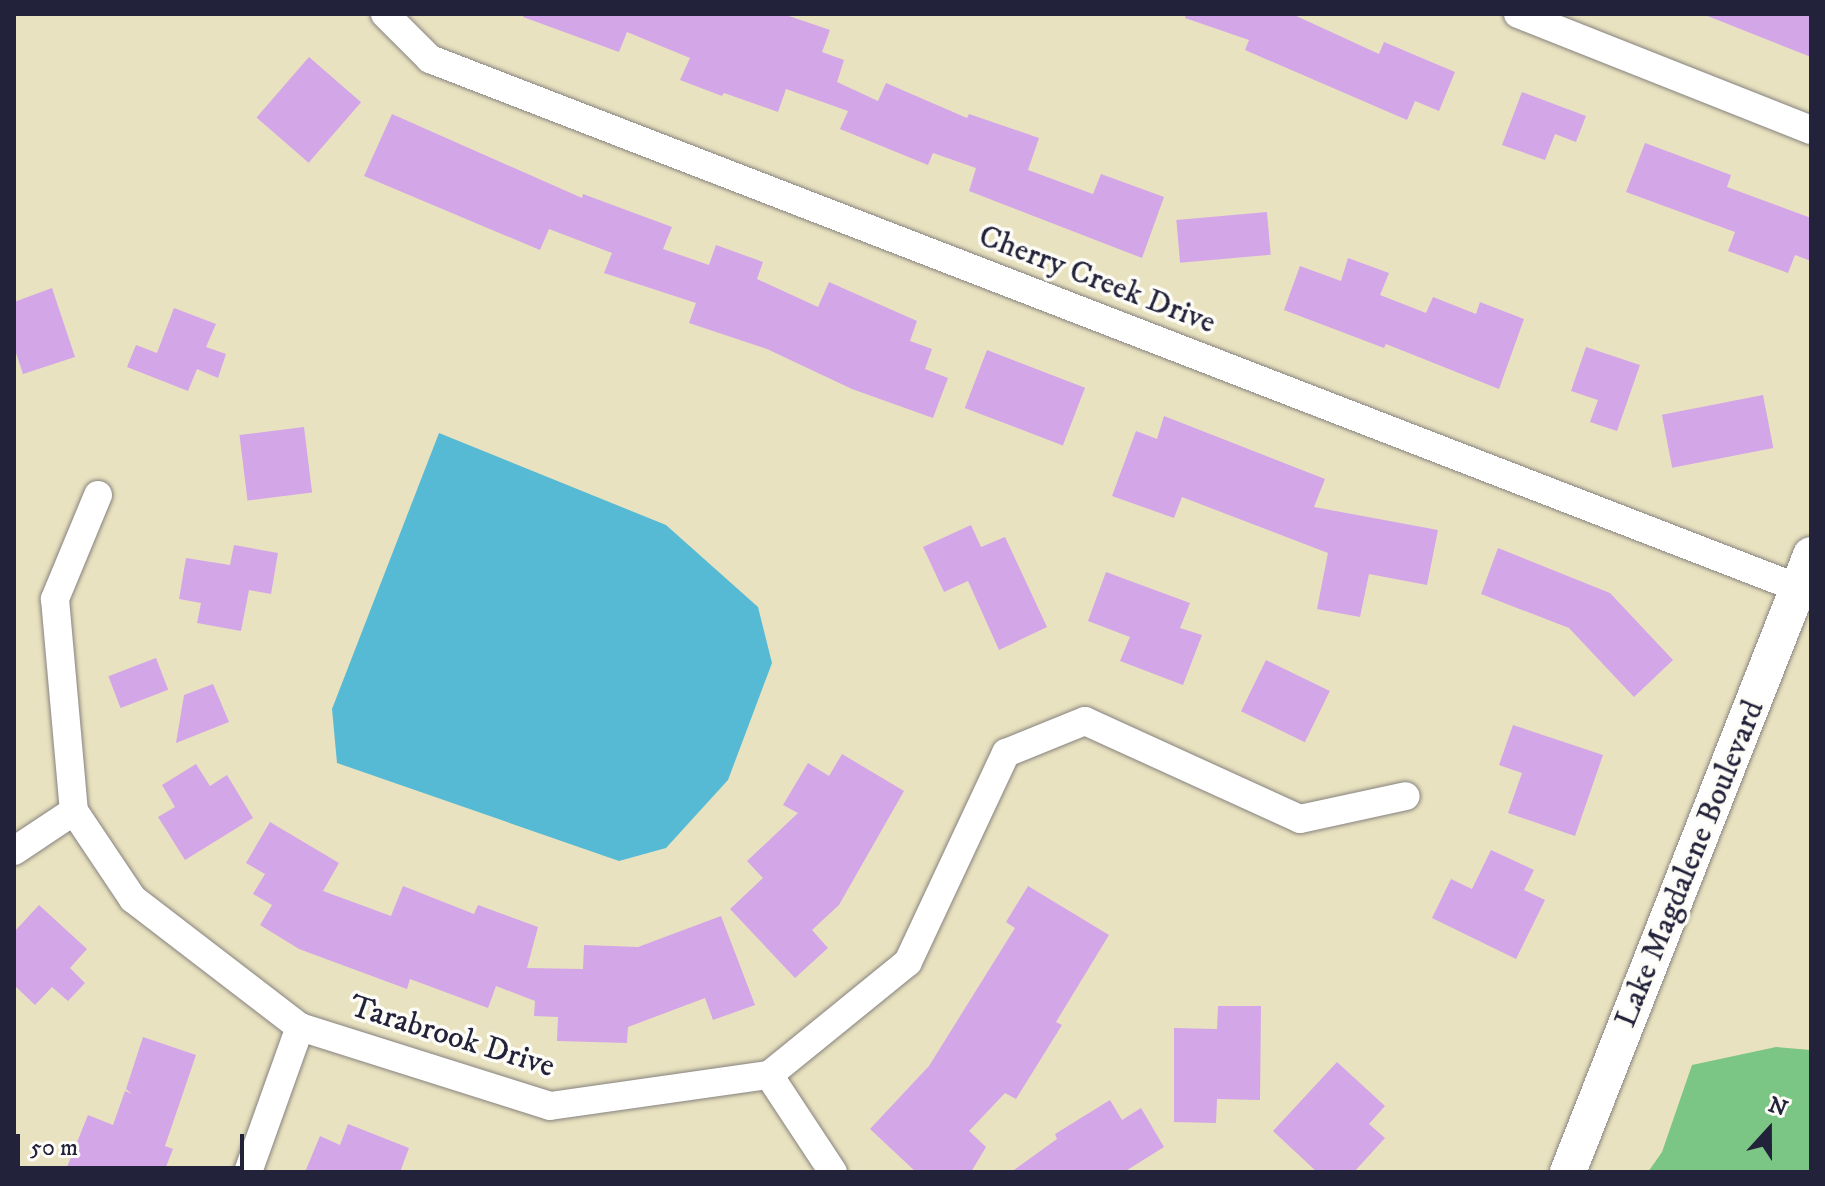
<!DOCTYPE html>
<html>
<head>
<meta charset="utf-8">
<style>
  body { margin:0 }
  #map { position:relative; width:1825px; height:1186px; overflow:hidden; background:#e9e2c0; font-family:"IM FELL DW Pica",serif }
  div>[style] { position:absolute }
  .green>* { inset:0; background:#7bc684 }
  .water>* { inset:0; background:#56bad4 }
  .building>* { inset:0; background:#d3a6e8; transform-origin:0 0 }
  .roads { filter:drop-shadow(0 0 2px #86827e) drop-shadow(0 0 2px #86827e) }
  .minor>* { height:28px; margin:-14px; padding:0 14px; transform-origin:14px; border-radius:14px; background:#fff }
  .tertiary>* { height:36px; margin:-18px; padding:0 18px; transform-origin:18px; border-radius:18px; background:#fff }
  span { translate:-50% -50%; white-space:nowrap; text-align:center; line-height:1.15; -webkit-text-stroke:7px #fdfcf7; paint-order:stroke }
  .street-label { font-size:32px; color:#22223b }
  .frame { position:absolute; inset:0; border:16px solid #22223b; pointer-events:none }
  .north { position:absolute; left:1729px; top:1090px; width:80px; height:80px; -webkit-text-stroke:6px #fdfcf7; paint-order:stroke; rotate:21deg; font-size:22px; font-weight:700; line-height:32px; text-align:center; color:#22223b }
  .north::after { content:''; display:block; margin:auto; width:28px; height:36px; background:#22223b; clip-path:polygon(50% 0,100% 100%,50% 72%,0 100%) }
  .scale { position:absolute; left:16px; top:1134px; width:228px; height:36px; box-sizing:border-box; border:4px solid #22223b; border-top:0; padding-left:10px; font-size:24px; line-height:28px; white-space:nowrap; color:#22223b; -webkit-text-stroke:6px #fdfcf7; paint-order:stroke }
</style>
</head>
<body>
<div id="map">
  <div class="green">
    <i style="clip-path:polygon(1776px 1047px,1811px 1050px,1811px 1172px,1648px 1172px,1662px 1152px,1692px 1065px)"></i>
  </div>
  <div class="water">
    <i style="clip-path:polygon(439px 433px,666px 525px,758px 607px,772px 663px,728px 780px,666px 848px,619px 861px,337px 763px,332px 709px)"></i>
  </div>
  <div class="building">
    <i style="clip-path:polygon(524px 14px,783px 14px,830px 30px,822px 52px,844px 60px,837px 82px,878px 101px,886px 83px,967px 118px,969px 114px,1039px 138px,1028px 170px,1093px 194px,1101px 174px,1164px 197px,1142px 258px,969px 191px,976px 168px,933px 153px,928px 165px,840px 129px,848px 111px,786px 89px,778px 112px,724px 93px,722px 96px,680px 80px,690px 58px,627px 32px,619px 52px,523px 17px)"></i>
    <i style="clip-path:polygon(1186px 14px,1292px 14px,1379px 54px,1384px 42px,1455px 72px,1439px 111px,1415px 101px,1407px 120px,1245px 50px,1249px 40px,1185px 18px)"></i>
    <i style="clip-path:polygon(1705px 14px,1811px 14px,1811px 57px,1705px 15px)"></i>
    <i style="left:309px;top:57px;width:69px;height:80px;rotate:41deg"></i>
    <i style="clip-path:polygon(1522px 92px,1586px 116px,1576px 142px,1555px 134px,1545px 160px,1502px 145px)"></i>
    <i style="clip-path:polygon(392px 114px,582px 198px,583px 194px,672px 227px,663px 249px,709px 265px,716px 245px,763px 262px,757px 279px,818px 307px,829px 282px,917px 321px,910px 341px,932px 349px,925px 369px,948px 378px,933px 418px,852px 389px,767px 349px,689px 323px,696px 303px,604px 273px,612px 253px,549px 229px,540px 250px,364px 176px)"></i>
    <i style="clip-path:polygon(1645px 143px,1731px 175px,1727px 187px,1811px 218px,1811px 261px,1795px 255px,1788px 273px,1728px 251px,1735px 232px,1626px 192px)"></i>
    <i style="left:1267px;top:212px;width:43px;height:91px;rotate:85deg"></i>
    <i style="clip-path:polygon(1348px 258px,1389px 273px,1380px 295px,1426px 313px,1433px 297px,1476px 314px,1480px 302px,1524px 319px,1499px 389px,1386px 344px,1384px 348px,1284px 310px,1300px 266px,1341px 281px)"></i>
    <i style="clip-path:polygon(52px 288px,75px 357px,23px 374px,14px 347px,14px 302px)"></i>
    <i style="clip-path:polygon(174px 308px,216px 324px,206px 347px,226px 354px,218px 378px,197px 369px,188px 391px,127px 367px,136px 345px,157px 353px)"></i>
    <i style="clip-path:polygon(1586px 347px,1640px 365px,1617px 431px,1590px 422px,1598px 400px,1571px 391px)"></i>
    <i style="left:987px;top:350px;width:105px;height:62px;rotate:21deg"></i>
    <i style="left:1763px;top:395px;width:54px;height:103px;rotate:79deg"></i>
    <i style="clip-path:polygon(1164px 416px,1325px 479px,1314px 507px,1438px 530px,1427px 585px,1369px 574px,1360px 617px,1317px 609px,1328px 553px,1182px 497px,1174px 518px,1112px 496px,1136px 431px,1157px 439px)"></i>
    <i style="left:304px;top:427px;width:66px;height:65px;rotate:83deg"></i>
    <i style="clip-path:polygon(971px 525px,981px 547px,1005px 537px,1047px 627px,999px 650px,968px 581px,944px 592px,923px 547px)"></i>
    <i style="clip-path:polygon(234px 545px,278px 553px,271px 594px,249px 590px,241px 631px,197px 623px,201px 603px,179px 599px,186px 558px,230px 565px)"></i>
    <i style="clip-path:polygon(1498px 548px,1610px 593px,1673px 660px,1634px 697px,1569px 628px,1481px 594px)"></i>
    <i style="clip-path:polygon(1106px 572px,1190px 603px,1180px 628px,1202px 635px,1183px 685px,1120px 661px,1130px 637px,1088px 621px)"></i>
    <i style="left:156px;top:658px;width:34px;height:51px;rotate:69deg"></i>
    <i style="left:1266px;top:660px;width:71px;height:57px;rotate:26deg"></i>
    <i style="clip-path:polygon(213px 684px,229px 722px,176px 743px,184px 695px)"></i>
    <i style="clip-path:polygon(1513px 725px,1603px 755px,1575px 836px,1508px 813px,1522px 773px,1499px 765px)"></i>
    <i style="clip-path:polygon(842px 754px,904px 791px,839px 905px,812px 930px,828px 948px,795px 978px,730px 909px,763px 878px,747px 861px,798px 813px,783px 805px,808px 763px,829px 776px)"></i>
    <i style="clip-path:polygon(196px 764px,210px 786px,227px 775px,253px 818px,185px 860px,158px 817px,175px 807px,162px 785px)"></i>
    <i style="clip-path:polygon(270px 822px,339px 863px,323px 891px,391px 916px,403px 886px,474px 914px,478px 905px,538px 927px,527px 968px,583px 969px,584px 945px,638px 947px,721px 916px,755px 1005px,713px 1020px,705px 998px,628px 1027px,627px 1043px,557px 1041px,558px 1017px,534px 1016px,535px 1001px,496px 986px,488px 1008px,410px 979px,407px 989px,299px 949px,260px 925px,272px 905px,253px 894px,265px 874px,246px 863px)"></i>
    <i style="clip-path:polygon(1491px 850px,1534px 870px,1524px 890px,1545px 900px,1516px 959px,1432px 918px,1451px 879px,1472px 889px)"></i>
    <i style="clip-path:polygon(1028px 886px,1109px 935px,1056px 1022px,1062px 1025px,1016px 1099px,1005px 1093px,969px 1131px,986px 1147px,971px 1172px,916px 1172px,870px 1129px,929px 1066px,1015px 928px,1006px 922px)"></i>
    <i style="clip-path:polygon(39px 905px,87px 949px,70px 968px,85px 983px,68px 1001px,52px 987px,35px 1005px,14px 985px,14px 932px)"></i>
    <i style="clip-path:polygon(1218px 1006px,1261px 1006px,1260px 1100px,1217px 1099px,1216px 1123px,1174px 1122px,1174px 1028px,1217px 1029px)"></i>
    <i style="clip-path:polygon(143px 1037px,196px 1055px,165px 1146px,173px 1149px,164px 1172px,65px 1172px,88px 1115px,113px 1125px,125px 1091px,132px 1094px,126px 1089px)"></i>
    <i style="clip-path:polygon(1337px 1062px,1385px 1106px,1369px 1124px,1385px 1138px,1354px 1172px,1317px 1172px,1273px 1131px)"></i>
    <i style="clip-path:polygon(1110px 1100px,1122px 1120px,1141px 1108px,1164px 1147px,1124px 1172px,1011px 1172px,1057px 1139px,1055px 1134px)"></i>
    <i style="clip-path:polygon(348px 1124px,409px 1148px,400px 1172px,305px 1172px,320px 1136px,340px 1145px)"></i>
  </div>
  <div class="roads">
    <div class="minor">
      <i style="left:385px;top:14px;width:64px;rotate:45deg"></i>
      <i style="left:430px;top:59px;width:1467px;rotate:21.14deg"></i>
      <i style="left:1518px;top:14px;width:315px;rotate:21.6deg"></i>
      <i style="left:98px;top:495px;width:113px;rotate:112.5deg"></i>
      <i style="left:55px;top:599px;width:213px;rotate:84.9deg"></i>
      <i style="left:74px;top:811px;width:106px;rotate:56.2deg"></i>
      <i style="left:133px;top:899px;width:210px;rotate:37.5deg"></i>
      <i style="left:300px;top:1027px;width:262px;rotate:17.5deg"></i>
      <i style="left:550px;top:1106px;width:221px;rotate:-8.1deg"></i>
      <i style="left:769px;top:1075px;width:179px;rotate:-39.1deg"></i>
      <i style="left:908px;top:962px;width:231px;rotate:-64.9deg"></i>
      <i style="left:1006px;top:753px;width:85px;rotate:-22.1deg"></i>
      <i style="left:1085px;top:721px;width:236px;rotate:24.5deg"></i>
      <i style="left:1300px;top:819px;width:108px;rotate:-12.2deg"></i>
      <i style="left:14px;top:851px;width:72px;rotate:-33.7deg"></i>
      <i style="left:769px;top:1075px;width:116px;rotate:56.6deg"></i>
      <i style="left:248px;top:1172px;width:154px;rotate:-70.3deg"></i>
    </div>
    <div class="tertiary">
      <i style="left:1568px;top:1172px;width:663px;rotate:-68.5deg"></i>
    </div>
  </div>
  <div class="street-label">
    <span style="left:1097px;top:280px;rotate:21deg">Cherry Creek Drive</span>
    <span style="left:1690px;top:864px;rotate:-68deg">Lake Magdalene Boulevard</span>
    <span style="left:452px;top:1037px;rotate:17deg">Tarabrook Drive</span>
  </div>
  <div class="frame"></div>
  <div class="north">N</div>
  <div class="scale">50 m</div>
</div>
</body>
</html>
